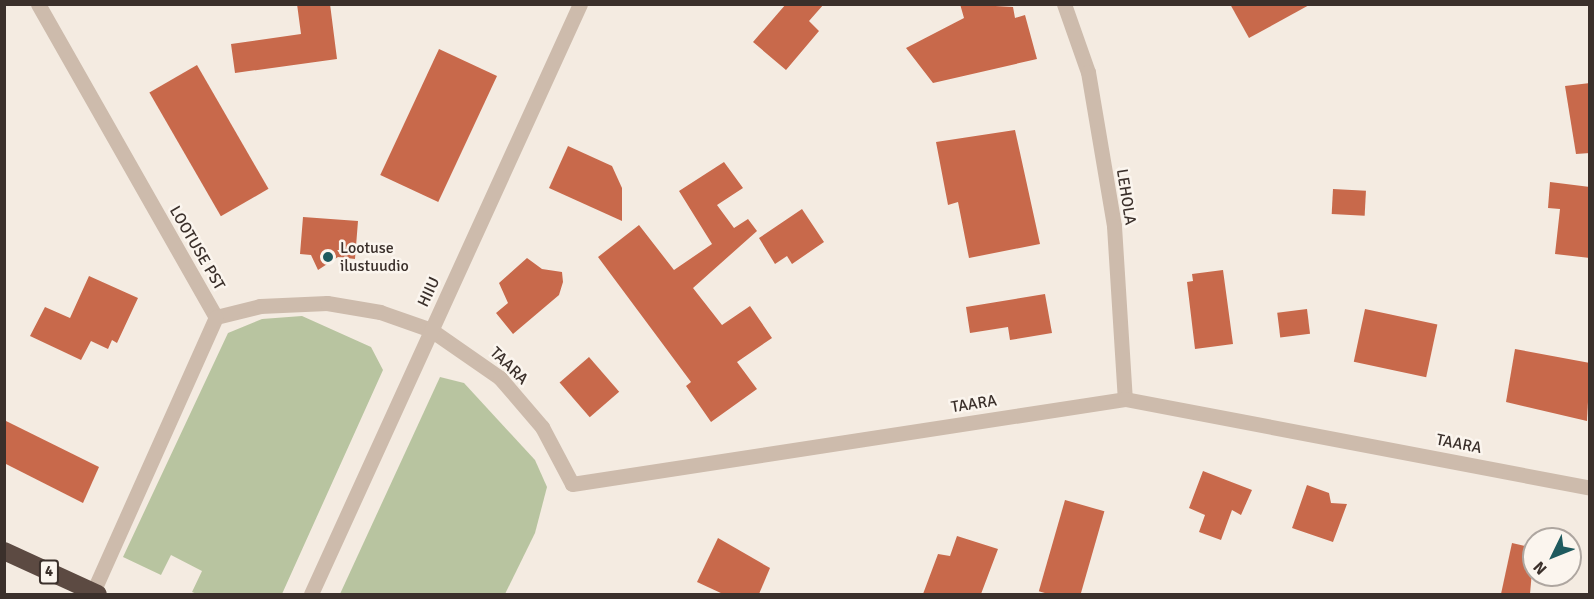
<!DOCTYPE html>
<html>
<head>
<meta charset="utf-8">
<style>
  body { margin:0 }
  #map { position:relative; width:1594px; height:599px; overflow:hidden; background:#f4ebe1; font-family:Signika,sans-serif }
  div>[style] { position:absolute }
  .green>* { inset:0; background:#b8c4a0 }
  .building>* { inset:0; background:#c8694b; transform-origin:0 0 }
  .minor>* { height:15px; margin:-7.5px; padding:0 7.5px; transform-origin:7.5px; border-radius:7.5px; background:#cdbbac }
  .highway>* { height:18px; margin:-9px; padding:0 9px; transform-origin:9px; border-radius:9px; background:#5c4a42 }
  .dots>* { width:16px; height:16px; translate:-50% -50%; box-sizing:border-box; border:3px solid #fbf5ee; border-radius:50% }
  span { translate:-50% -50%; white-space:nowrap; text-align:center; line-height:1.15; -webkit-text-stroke:5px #fbf5ee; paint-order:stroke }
  .shield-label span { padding:2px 4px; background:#fbf5ee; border:2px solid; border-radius:4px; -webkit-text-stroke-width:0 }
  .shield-label { font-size:15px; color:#3b302b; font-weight:700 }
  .street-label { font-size:16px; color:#3b302b }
  .poi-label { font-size:16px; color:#3b302b }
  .left { translate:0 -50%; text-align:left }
  .frame { position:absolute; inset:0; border:6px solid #3b302b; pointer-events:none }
  .north { position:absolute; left:1522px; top:527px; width:60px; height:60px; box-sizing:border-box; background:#fbf5ee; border:2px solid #aea6a0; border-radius:50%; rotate:227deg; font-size:16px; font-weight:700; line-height:24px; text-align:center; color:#3b302b }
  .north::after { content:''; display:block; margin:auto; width:21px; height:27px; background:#1f5a5e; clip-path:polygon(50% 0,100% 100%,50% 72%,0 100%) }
</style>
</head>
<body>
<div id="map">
  <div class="green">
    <i style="clip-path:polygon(302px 316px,371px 347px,383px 370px,282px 594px,197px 594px,192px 592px,202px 571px,171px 555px,161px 575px,123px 557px,228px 333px,262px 319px)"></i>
    <i style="clip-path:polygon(440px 377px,464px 383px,535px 460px,547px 487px,535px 533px,505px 594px,340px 594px)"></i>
  </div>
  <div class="building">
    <i style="clip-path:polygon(297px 4px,330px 4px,337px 59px,235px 73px,231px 44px,301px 34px)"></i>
    <i style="clip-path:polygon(786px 4px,824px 4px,809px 21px,819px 31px,786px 70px,753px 42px)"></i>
    <i style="clip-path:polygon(960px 4px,1013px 7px,1015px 18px,1025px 15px,1037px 59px,933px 83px,906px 48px,964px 18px)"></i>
    <i style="clip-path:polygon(1230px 4px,1311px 4px,1249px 38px)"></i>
    <i style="left:439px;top:49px;width:64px;height:139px;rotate:25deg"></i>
    <i style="left:197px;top:65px;width:143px;height:55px;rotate:60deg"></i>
    <i style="clip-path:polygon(1590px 83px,1590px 153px,1576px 154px,1565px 86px)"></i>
    <i style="clip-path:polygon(1015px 130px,1040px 244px,969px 258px,958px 202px,948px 205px,936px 142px)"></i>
    <i style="clip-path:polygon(568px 146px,612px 166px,622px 188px,622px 221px,549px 188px)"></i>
    <i style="clip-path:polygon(724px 162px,743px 188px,717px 205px,734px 228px,748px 219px,757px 231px,693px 288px,722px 325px,750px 306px,772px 338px,737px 362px,757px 389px,711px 422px,686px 386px,691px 382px,598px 257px,639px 225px,674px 270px,712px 244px,679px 191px)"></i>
    <i style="clip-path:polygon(1550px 182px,1590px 187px,1590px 258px,1555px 254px,1560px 209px,1548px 208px)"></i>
    <i style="left:1333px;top:189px;width:33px;height:25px;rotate:3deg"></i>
    <i style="clip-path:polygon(802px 209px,824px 242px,792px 264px,787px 256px,775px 264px,759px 238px)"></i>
    <i style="clip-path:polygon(303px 217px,358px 221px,355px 259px,338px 257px,318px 270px,311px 255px,300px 254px)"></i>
    <i style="clip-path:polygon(527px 258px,542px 269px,562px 272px,563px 282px,559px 295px,513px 334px,496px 313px,508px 303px,499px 283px)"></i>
    <i style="clip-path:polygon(1223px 270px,1233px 344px,1195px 349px,1187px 282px,1193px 281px,1192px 274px)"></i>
    <i style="clip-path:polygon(89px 276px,138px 298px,117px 343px,112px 340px,108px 349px,91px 341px,81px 360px,30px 336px,45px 307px,70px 318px)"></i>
    <i style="clip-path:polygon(1045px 294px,1052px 333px,1010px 340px,1008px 327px,970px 333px,966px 307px)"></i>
    <i style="left:1307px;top:309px;width:25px;height:30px;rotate:83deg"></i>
    <i style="left:1365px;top:309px;width:74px;height:54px;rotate:12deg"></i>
    <i style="clip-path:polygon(1515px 349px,1590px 363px,1587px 421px,1506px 402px)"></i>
    <i style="left:589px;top:357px;width:46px;height:39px;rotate:49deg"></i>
    <i style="clip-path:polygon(4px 420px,99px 467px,83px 503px,4px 463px)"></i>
    <i style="clip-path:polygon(1203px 471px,1252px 490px,1241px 515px,1232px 510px,1221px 540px,1199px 532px,1205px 515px,1189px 508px)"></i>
    <i style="clip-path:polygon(1307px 485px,1329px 493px,1331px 503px,1347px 504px,1333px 542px,1292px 528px)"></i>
    <i style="left:1065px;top:500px;width:41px;height:95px;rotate:16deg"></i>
    <i style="clip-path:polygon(957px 536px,998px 549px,981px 594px,923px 594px,938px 554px,950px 556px)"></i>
    <i style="clip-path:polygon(718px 538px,770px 568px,759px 594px,723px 594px,697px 582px)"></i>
    <i style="clip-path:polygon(1512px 543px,1534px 548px,1530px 594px,1501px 594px)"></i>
  </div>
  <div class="minor">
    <i style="left:38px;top:4px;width:360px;rotate:60.4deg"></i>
    <i style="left:1064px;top:4px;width:72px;rotate:70.6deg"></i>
    <i style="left:1088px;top:72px;width:156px;rotate:80.4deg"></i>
    <i style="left:1114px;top:226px;width:173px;rotate:86.4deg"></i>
    <i style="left:216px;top:317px;width:45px;rotate:-14deg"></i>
    <i style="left:260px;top:306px;width:67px;rotate:-2.6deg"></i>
    <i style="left:327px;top:303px;width:54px;rotate:9.6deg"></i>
    <i style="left:380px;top:312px;width:54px;rotate:19.4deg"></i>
    <i style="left:431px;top:330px;width:84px;rotate:34.8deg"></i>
    <i style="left:500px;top:378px;width:65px;rotate:49.4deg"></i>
    <i style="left:542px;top:427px;width:64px;rotate:62.2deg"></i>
    <i style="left:572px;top:484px;width:559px;rotate:-8.74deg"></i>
    <i style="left:1125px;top:399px;width:473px;rotate:10.8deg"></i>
    <i style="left:93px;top:592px;width:301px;rotate:-65.9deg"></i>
    <i style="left:311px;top:594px;width:648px;rotate:-65.49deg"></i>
  </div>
  <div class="highway">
    <i style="left:4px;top:551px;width:103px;rotate:24.6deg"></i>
  </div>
  <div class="dots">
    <i style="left:328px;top:257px;background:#1f5a5e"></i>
  </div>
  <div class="shield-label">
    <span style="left:49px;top:572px">4</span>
  </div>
  <div class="street-label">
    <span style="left:1126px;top:197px;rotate:81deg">LEHOLA</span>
    <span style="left:197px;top:248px;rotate:60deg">LOOTUSE PST</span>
    <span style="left:429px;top:292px;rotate:-65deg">HIIU</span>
    <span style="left:509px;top:366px;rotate:44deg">TAARA</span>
    <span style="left:974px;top:404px;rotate:-9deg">TAARA</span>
    <span style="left:1459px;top:444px;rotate:11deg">TAARA</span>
  </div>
  <div class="poi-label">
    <span class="left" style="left:340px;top:257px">Lootuse<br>ilustuudio</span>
  </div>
  <div class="frame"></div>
  <div class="north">N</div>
</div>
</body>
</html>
